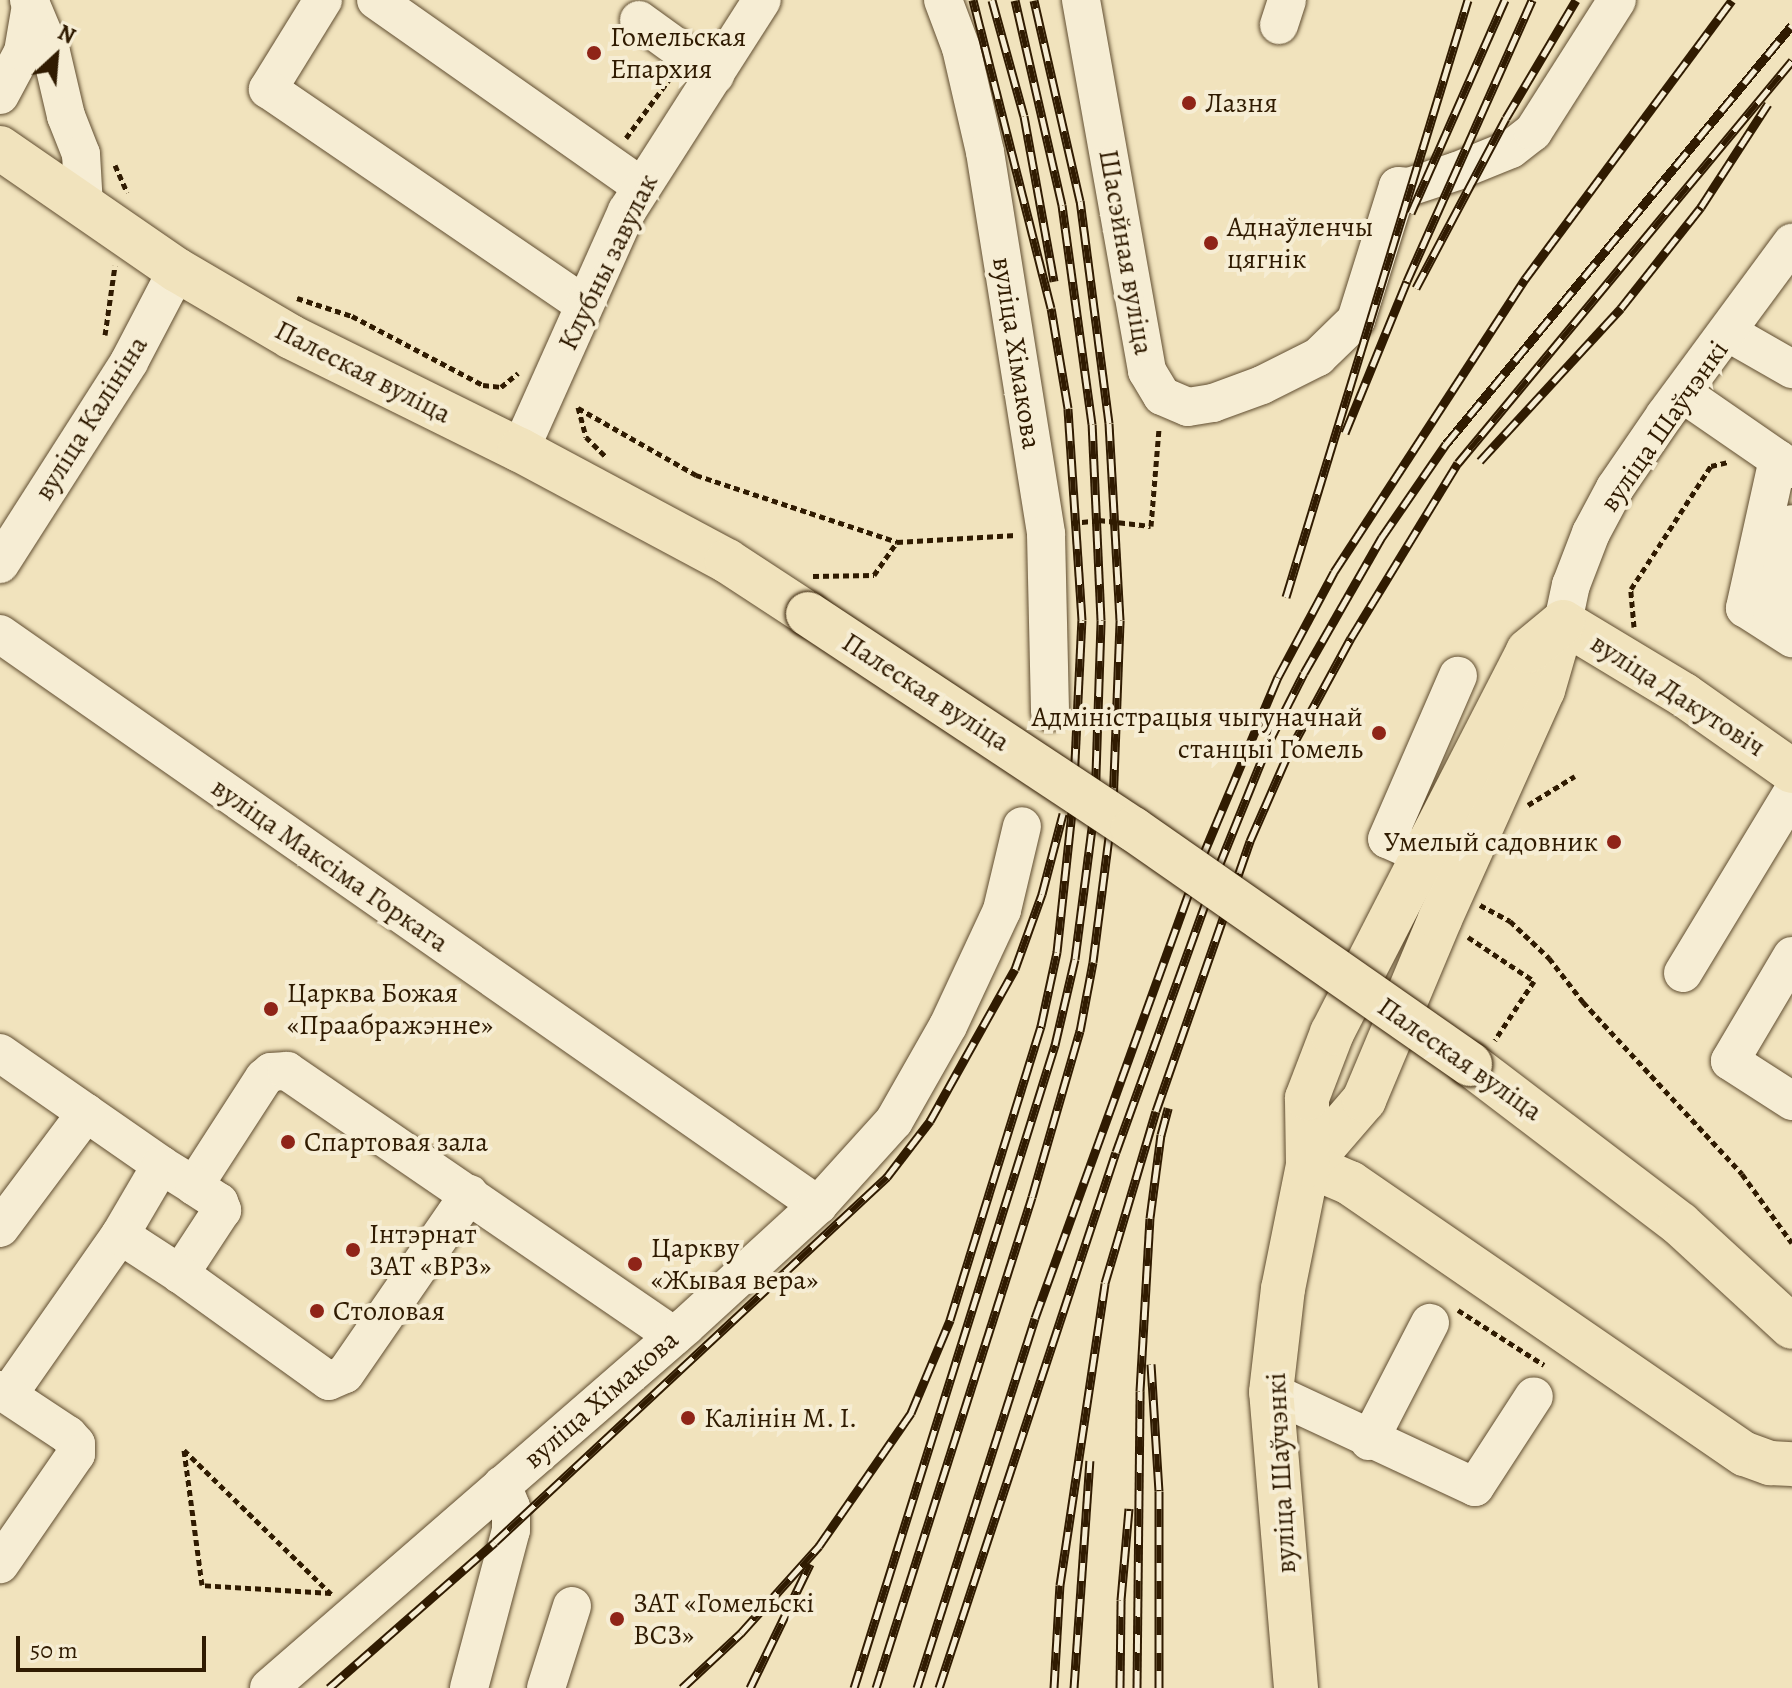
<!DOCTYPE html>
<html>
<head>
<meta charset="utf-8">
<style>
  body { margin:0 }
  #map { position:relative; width:1792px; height:1688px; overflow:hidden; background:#f1e3bd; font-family:Alegreya,serif }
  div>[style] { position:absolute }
  .path>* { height:5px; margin-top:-2.5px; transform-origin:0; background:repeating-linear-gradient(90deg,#301b01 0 6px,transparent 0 10px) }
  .roads { filter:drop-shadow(0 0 2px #604d30) drop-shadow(0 0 2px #604d30) }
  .minor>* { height:38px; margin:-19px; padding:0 19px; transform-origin:19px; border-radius:19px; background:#f6edd4 }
  .major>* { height:44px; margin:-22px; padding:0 22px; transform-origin:22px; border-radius:22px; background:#f1e3bd }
  .rail>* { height:9px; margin-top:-4.5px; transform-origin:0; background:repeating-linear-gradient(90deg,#f6edd4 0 18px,#301b01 0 36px); box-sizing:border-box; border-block:2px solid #301b01 }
  .bridges { filter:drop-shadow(0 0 2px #301b01) drop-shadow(0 0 2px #301b01) }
  .major-bridge>* { height:44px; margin:-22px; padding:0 22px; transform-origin:22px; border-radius:22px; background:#f1e3bd }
  .dots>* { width:22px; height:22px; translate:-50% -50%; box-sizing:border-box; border:4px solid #f6edd4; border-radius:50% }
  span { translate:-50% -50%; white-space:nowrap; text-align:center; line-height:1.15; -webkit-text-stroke:8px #f6edd4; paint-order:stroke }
  .poi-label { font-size:28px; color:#301b01 }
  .left { translate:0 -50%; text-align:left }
  .right { translate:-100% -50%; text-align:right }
  .street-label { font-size:28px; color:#301b01 }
  .north { position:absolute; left:16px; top:16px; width:80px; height:80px; -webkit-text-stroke:6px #f6edd4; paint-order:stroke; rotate:26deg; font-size:22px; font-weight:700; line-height:32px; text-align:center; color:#301b01 }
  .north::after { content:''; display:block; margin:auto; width:28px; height:36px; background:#301b01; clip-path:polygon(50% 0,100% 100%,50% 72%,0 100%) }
  .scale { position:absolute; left:16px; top:1636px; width:190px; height:36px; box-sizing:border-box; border:4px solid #301b01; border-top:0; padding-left:10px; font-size:24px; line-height:28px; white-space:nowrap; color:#301b01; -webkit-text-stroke:6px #f6edd4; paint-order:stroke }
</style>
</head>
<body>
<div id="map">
  <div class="path">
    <i style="left:626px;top:138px;width:76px;rotate:-53.6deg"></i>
    <i style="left:115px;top:165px;width:30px;rotate:66deg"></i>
    <i style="left:297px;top:298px;width:58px;rotate:18.1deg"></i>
    <i style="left:352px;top:316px;width:148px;rotate:27.8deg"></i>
    <i style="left:483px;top:385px;width:18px;rotate:6deg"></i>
    <i style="left:501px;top:387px;width:22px;rotate:-39deg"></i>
    <i style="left:105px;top:335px;width:70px;rotate:-81.8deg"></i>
    <i style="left:578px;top:407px;width:31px;rotate:75deg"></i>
    <i style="left:586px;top:437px;width:27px;rotate:45deg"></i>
    <i style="left:578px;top:408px;width:136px;rotate:29.6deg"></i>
    <i style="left:696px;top:475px;width:212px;rotate:18.4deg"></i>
    <i style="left:897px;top:542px;width:119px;rotate:-3.4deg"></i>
    <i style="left:1072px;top:523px;width:27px;rotate:-6deg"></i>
    <i style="left:1099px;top:520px;width:52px;rotate:6.6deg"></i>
    <i style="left:1151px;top:526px;width:97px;rotate:-85.3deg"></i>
    <i style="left:813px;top:576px;width:61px;rotate:-0.9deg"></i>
    <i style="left:874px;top:575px;width:40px;rotate:-55.1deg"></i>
    <i style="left:1634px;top:627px;width:38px;rotate:-95deg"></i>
    <i style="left:1631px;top:589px;width:147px;rotate:-57deg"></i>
    <i style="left:1711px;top:466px;width:17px;rotate:-13deg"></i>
    <i style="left:1528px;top:805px;width:55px;rotate:-31.7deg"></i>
    <i style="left:1480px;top:905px;width:34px;rotate:28deg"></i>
    <i style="left:1510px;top:921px;width:54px;rotate:43.5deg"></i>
    <i style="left:1549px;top:958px;width:56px;rotate:52.3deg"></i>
    <i style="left:1583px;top:1002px;width:234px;rotate:47.2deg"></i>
    <i style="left:1742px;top:1174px;width:85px;rotate:54.1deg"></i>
    <i style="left:1468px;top:937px;width:79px;rotate:33.7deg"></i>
    <i style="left:1534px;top:981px;width:71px;rotate:123.5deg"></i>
    <i style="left:1458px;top:1310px;width:102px;rotate:32.6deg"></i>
    <i style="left:331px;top:1593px;width:129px;rotate:-176.5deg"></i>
    <i style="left:202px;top:1585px;width:136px;rotate:-97.6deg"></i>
    <i style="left:184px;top:1450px;width:207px;rotate:44.4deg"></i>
  </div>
  <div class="roads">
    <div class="minor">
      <i style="left:29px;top:0;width:56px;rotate:67.1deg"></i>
      <i style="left:51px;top:52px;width:66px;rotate:76.8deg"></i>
      <i style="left:66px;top:116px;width:41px;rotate:68.5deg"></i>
      <i style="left:81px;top:154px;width:52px;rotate:86.7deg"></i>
      <i style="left:323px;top:0;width:105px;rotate:121.7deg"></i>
      <i style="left:268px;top:89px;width:381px;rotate:34.3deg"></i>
      <i style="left:376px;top:0;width:324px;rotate:35.1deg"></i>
      <i style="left:943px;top:0;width:51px;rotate:69.4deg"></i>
      <i style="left:961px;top:48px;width:107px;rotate:77deg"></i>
      <i style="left:985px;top:152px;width:387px;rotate:80.9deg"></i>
      <i style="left:1046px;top:534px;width:178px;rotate:88.7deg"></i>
      <i style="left:1081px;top:0;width:377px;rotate:79.9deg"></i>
      <i style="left:1147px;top:371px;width:29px;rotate:59deg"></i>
      <i style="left:1162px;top:396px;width:28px;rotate:23deg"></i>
      <i style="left:1188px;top:407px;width:25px;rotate:-9deg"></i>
      <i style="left:1213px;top:403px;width:52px;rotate:-20.2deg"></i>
      <i style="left:1262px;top:385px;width:63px;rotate:-26.6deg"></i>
      <i style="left:1318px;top:357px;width:53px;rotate:-44.2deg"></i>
      <i style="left:1356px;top:320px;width:140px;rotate:-72.6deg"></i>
      <i style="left:1398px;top:186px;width:11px;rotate:5deg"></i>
      <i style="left:1409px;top:187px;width:51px;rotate:-18.4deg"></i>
      <i style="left:1457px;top:171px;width:58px;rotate:-22.2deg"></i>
      <i style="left:1511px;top:149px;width:28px;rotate:-38deg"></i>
      <i style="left:1533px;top:132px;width:156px;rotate:-57.5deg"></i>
      <i style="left:639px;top:20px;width:94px;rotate:35.9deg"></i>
      <i style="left:1279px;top:25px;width:26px;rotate:-72deg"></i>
      <i style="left:0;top:95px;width:49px;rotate:-61.9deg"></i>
      <i style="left:23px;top:52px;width:48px;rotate:-80.3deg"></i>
      <i style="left:1729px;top:333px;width:73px;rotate:29.7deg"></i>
      <i style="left:1682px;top:393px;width:134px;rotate:34.6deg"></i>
      <i style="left:520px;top:450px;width:262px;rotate:-65.9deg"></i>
      <i style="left:627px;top:211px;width:250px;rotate:-57.4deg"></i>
      <i style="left:1778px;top:459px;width:153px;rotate:102.5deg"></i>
      <i style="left:1745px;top:608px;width:56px;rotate:32.6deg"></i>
      <i style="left:0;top:564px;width:240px;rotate:-57.4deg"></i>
      <i style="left:129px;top:362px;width:104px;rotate:-62.4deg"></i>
      <i style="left:1563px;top:622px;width:38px;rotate:-78deg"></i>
      <i style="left:1571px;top:585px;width:56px;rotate:-69deg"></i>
      <i style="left:1591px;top:533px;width:51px;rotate:-61.9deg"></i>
      <i style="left:1615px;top:488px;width:88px;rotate:-55.6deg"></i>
      <i style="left:1665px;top:415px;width:214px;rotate:-53.6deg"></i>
      <i style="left:1771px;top:623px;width:101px;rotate:-78deg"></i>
      <i style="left:0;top:634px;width:998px;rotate:34.92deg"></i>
      <i style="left:1423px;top:855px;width:39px;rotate:-156deg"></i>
      <i style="left:1387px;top:839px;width:178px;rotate:-66.5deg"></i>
      <i style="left:1792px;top:956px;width:122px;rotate:120.6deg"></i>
      <i style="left:1730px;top:1061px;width:74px;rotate:32.8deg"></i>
      <i style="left:1683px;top:973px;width:210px;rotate:-58.8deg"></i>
      <i style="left:0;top:1053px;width:196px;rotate:34.8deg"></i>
      <i style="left:161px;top:1165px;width:81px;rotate:120.4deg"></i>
      <i style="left:120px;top:1235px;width:195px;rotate:125deg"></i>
      <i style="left:161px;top:1165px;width:39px;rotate:32deg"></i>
      <i style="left:194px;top:1186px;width:129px;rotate:-57.1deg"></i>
      <i style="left:264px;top:1078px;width:9px;rotate:-41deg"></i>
      <i style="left:271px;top:1072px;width:16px;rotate:-4deg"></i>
      <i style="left:287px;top:1071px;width:469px;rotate:34.4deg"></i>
      <i style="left:194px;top:1186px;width:30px;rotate:33deg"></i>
      <i style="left:219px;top:1202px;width:9px;rotate:69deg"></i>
      <i style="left:222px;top:1210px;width:77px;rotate:123.3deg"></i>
      <i style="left:180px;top:1274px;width:183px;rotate:35.7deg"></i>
      <i style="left:329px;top:1381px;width:17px;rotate:-24deg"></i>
      <i style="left:345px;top:1374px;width:219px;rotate:-55.4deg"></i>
      <i style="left:0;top:1228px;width:144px;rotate:-53.2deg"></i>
      <i style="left:120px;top:1235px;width:72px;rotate:33deg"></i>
      <i style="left:0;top:1390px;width:82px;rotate:33.5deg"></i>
      <i style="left:68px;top:1435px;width:12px;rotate:48deg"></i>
      <i style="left:76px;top:1444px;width:10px;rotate:90deg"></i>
      <i style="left:76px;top:1454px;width:134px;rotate:124.6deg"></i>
      <i style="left:1271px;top:1392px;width:225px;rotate:25deg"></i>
      <i style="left:1475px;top:1487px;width:108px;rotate:-57deg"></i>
      <i style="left:1369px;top:1441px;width:133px;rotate:-62.7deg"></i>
      <i style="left:269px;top:1688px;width:552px;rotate:-40.96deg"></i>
      <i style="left:686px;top:1326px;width:179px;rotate:-42.5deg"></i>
      <i style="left:818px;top:1205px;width:113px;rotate:-47.9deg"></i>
      <i style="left:894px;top:1121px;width:109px;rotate:-60.4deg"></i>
      <i style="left:948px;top:1026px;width:128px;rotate:-65deg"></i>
      <i style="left:1002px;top:910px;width:86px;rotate:-76.6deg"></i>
      <i style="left:469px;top:1688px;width:163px;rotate:-75.1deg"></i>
      <i style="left:511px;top:1530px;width:23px;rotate:-90deg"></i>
      <i style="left:511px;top:1507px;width:24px;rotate:-112deg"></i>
      <i style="left:546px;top:1688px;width:86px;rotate:-72.4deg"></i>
    </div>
    <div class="major">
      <i style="left:0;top:148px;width:215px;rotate:34.6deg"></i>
      <i style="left:177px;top:270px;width:132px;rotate:30.4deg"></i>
      <i style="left:291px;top:337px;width:255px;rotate:26.3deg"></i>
      <i style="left:520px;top:450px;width:235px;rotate:28.2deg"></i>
      <i style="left:727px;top:561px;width:97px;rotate:33.2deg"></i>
      <i style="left:1563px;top:622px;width:141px;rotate:31.1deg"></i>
      <i style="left:1684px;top:695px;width:132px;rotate:35.1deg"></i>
      <i style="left:1470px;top:1064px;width:264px;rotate:37.3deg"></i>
      <i style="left:1680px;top:1224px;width:152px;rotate:42.6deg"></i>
      <i style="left:1308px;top:1165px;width:86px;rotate:-49.3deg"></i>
      <i style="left:1364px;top:1100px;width:196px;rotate:-67.2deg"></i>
      <i style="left:1440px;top:919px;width:251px;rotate:-65.8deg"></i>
      <i style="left:1543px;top:690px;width:65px;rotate:-73.8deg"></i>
      <i style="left:1308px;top:1165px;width:46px;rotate:23.2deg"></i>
      <i style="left:1350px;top:1183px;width:479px;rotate:34.5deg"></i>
      <i style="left:1745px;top:1454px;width:27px;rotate:20deg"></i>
      <i style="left:1770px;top:1463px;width:22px;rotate:3deg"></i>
      <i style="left:1296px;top:1688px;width:297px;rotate:-94.8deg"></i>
      <i style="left:1271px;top:1392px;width:104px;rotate:-83.4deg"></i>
      <i style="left:1283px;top:1289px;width:126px;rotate:-78.6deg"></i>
      <i style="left:1308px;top:1165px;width:67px;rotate:-90.9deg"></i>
      <i style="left:1307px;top:1098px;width:70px;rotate:-69deg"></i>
      <i style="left:1332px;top:1033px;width:429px;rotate:-62.8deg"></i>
      <i style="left:1528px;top:651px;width:45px;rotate:-39.6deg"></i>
    </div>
  </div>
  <div class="rail">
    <i style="left:992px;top:0;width:120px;rotate:74.6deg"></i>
    <i style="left:1024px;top:116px;width:168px;rotate:79.7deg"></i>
    <i style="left:1411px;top:213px;width:233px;rotate:-66.2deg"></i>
    <i style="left:1416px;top:288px;width:192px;rotate:-62.1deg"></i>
    <i style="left:1506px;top:118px;width:137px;rotate:-59.3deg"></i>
    <i style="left:1345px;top:433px;width:164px;rotate:-67.8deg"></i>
    <i style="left:1407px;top:281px;width:308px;rotate:-66deg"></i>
    <i style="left:1480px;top:461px;width:208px;rotate:-47.3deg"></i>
    <i style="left:1621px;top:308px;width:129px;rotate:-51.6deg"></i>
    <i style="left:1701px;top:207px;width:123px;rotate:-57deg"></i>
    <i style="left:1286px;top:597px;width:624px;rotate:-73.05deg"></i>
    <i style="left:1151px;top:1364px;width:127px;rotate:86.4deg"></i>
    <i style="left:1159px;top:1491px;width:197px;rotate:90deg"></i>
    <i style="left:329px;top:1688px;width:221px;rotate:-41.3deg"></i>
    <i style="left:495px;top:1542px;width:536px;rotate:-42.96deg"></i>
    <i style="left:887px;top:1177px;width:71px;rotate:-52.5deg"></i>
    <i style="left:930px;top:1121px;width:174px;rotate:-60.8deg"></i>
    <i style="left:1015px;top:969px;width:80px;rotate:-70.2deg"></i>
    <i style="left:1042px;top:894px;width:83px;rotate:-75.3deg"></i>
    <i style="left:682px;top:1688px;width:81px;rotate:-43deg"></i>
    <i style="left:741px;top:1633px;width:117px;rotate:-48.1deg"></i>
    <i style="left:819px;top:1546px;width:162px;rotate:-55.3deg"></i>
    <i style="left:911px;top:1413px;width:101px;rotate:-67.2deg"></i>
    <i style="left:950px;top:1320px;width:308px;rotate:-72.8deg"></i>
    <i style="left:1041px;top:1026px;width:76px;rotate:-77.8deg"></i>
    <i style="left:1057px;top:952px;width:151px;rotate:-83.9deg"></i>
    <i style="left:1073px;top:802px;width:182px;rotate:-87.2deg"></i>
    <i style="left:1082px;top:620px;width:212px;rotate:-93.8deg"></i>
    <i style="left:1068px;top:408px;width:101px;rotate:-99.6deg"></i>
    <i style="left:1051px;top:308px;width:318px;rotate:-104.2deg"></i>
    <i style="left:750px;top:1688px;width:138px;rotate:-64.2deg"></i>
    <i style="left:854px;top:1688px;width:674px;rotate:-72.64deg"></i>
    <i style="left:1055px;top:1045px;width:88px;rotate:-76.9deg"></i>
    <i style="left:1075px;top:959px;width:156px;rotate:-82.6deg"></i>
    <i style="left:1095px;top:804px;width:184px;rotate:-88.1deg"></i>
    <i style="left:1101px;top:620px;width:196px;rotate:-92.6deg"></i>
    <i style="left:1092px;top:424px;width:221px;rotate:-97.8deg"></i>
    <i style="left:1062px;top:205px;width:210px;rotate:-102.9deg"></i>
    <i style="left:876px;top:1688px;width:515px;rotate:-72.37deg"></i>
    <i style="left:1032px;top:1197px;width:173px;rotate:-73.9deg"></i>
    <i style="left:1080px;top:1031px;width:70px;rotate:-79.3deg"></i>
    <i style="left:1093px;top:962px;width:158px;rotate:-82.7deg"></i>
    <i style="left:1113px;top:805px;width:185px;rotate:-87.8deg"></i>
    <i style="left:1120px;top:620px;width:197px;rotate:-93.2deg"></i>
    <i style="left:1109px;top:423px;width:224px;rotate:-97.4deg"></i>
    <i style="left:1080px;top:201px;width:206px;rotate:-102.9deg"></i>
    <i style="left:917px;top:1688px;width:388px;rotate:-72.3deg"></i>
    <i style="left:1035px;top:1318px;width:487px;rotate:-70.1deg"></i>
    <i style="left:1201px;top:860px;width:199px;rotate:-67.2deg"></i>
    <i style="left:1278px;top:677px;width:119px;rotate:-61.9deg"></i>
    <i style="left:1334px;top:572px;width:350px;rotate:-56.9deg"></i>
    <i style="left:1525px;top:279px;width:347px;rotate:-53.4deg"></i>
    <i style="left:939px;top:1688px;width:564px;rotate:-71.73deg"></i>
    <i style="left:1116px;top:1152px;width:304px;rotate:-70.2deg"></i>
    <i style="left:1219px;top:866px;width:134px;rotate:-68deg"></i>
    <i style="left:1269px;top:742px;width:77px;rotate:-63.1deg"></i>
    <i style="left:1304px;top:673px;width:157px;rotate:-60.2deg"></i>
    <i style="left:1382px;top:537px;width:113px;rotate:-55.5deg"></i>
    <i style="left:1446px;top:444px;width:543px;rotate:-50.45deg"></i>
    <i style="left:1054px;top:1688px;width:103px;rotate:-86.7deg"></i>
    <i style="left:1060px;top:1585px;width:305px;rotate:-81.5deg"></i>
    <i style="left:1105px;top:1283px;width:179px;rotate:-73.5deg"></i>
    <i style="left:1156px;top:1111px;width:286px;rotate:-70.8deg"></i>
    <i style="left:1250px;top:841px;width:97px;rotate:-66.3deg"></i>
    <i style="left:1289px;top:752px;width:130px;rotate:-61.5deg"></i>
    <i style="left:1351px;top:638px;width:205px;rotate:-58.6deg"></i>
    <i style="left:1458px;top:463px;width:523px;rotate:-50.28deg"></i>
    <i style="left:1074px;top:1688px;width:228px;rotate:-86deg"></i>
    <i style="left:1120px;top:1688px;width:88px;rotate:-89.3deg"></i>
    <i style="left:1121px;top:1600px;width:92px;rotate:-85deg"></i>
    <i style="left:1137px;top:1688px;width:297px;rotate:-89.4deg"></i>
    <i style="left:1140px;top:1391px;width:173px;rotate:-86.7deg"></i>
    <i style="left:1150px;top:1218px;width:84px;rotate:-82.5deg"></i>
    <i style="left:1161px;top:1135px;width:28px;rotate:-75deg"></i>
  </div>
  <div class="bridges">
    <div class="major-bridge">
      <i style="left:808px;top:614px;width:390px;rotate:33.5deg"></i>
      <i style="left:1133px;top:829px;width:411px;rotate:34.9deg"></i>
    </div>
  </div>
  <div class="dots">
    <i style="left:594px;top:53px;background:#8f2418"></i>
    <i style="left:1189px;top:103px;background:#8f2418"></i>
    <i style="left:1211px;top:243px;background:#8f2418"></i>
    <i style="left:1379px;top:733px;background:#8f2418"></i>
    <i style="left:1614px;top:842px;background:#8f2418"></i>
    <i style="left:271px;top:1009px;background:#8f2418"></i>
    <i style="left:288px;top:1142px;background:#8f2418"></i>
    <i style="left:353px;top:1250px;background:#8f2418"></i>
    <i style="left:635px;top:1264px;background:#8f2418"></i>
    <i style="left:317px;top:1311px;background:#8f2418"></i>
    <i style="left:688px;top:1418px;background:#8f2418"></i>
    <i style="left:617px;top:1619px;background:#8f2418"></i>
  </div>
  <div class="poi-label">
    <span class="left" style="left:610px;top:53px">Гомельская<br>Епархия</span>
    <span class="left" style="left:1205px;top:103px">Лазня</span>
    <span class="left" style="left:1227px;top:243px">Аднаўленчы<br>цягнік</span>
    <span class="right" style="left:1363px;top:733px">Адміністрацыя чыгуначнай<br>станцыі Гомель</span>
    <span class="right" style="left:1598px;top:842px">Умелый садовник</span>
    <span class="left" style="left:287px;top:1009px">Царква Божая<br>«Праабражэнне»</span>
    <span class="left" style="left:304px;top:1142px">Спартовая зала</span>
    <span class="left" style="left:369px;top:1250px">Інтэрнат<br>ЗАТ «ВРЗ»</span>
    <span class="left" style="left:651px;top:1264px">Царкву<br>«Жывая вера»</span>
    <span class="left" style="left:333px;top:1311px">Столовая</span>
    <span class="left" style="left:704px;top:1418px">Калінін М. І.</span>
    <span class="left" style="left:633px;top:1619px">ЗАТ «Гомельскі<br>ВСЗ»</span>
  </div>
  <div class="street-label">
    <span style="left:1126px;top:252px;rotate:80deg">Шасэйная вуліца</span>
    <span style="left:608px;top:262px;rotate:-64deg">Клубны завулак</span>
    <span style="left:1017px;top:353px;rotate:81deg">вуліца Хімакова</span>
    <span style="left:363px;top:372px;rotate:27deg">Палеская вуліца</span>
    <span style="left:91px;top:418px;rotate:-58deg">вуліца Калініна</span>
    <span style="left:1664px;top:426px;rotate:-55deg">вуліца Шаўчэнкі</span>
    <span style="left:926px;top:692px;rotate:33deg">Палеская вуліца</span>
    <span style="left:1678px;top:695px;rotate:33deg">вуліца Дакутовіч</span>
    <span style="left:330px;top:865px;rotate:35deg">вуліца Максіма Горкага</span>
    <span style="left:1460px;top:1059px;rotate:35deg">Палеская вуліца</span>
    <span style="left:601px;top:1399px;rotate:-41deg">вуліца Хімакова</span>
    <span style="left:1281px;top:1473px;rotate:-93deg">вуліца Шаўчэнкі</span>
  </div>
  <div class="north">N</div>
  <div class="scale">50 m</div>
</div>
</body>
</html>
